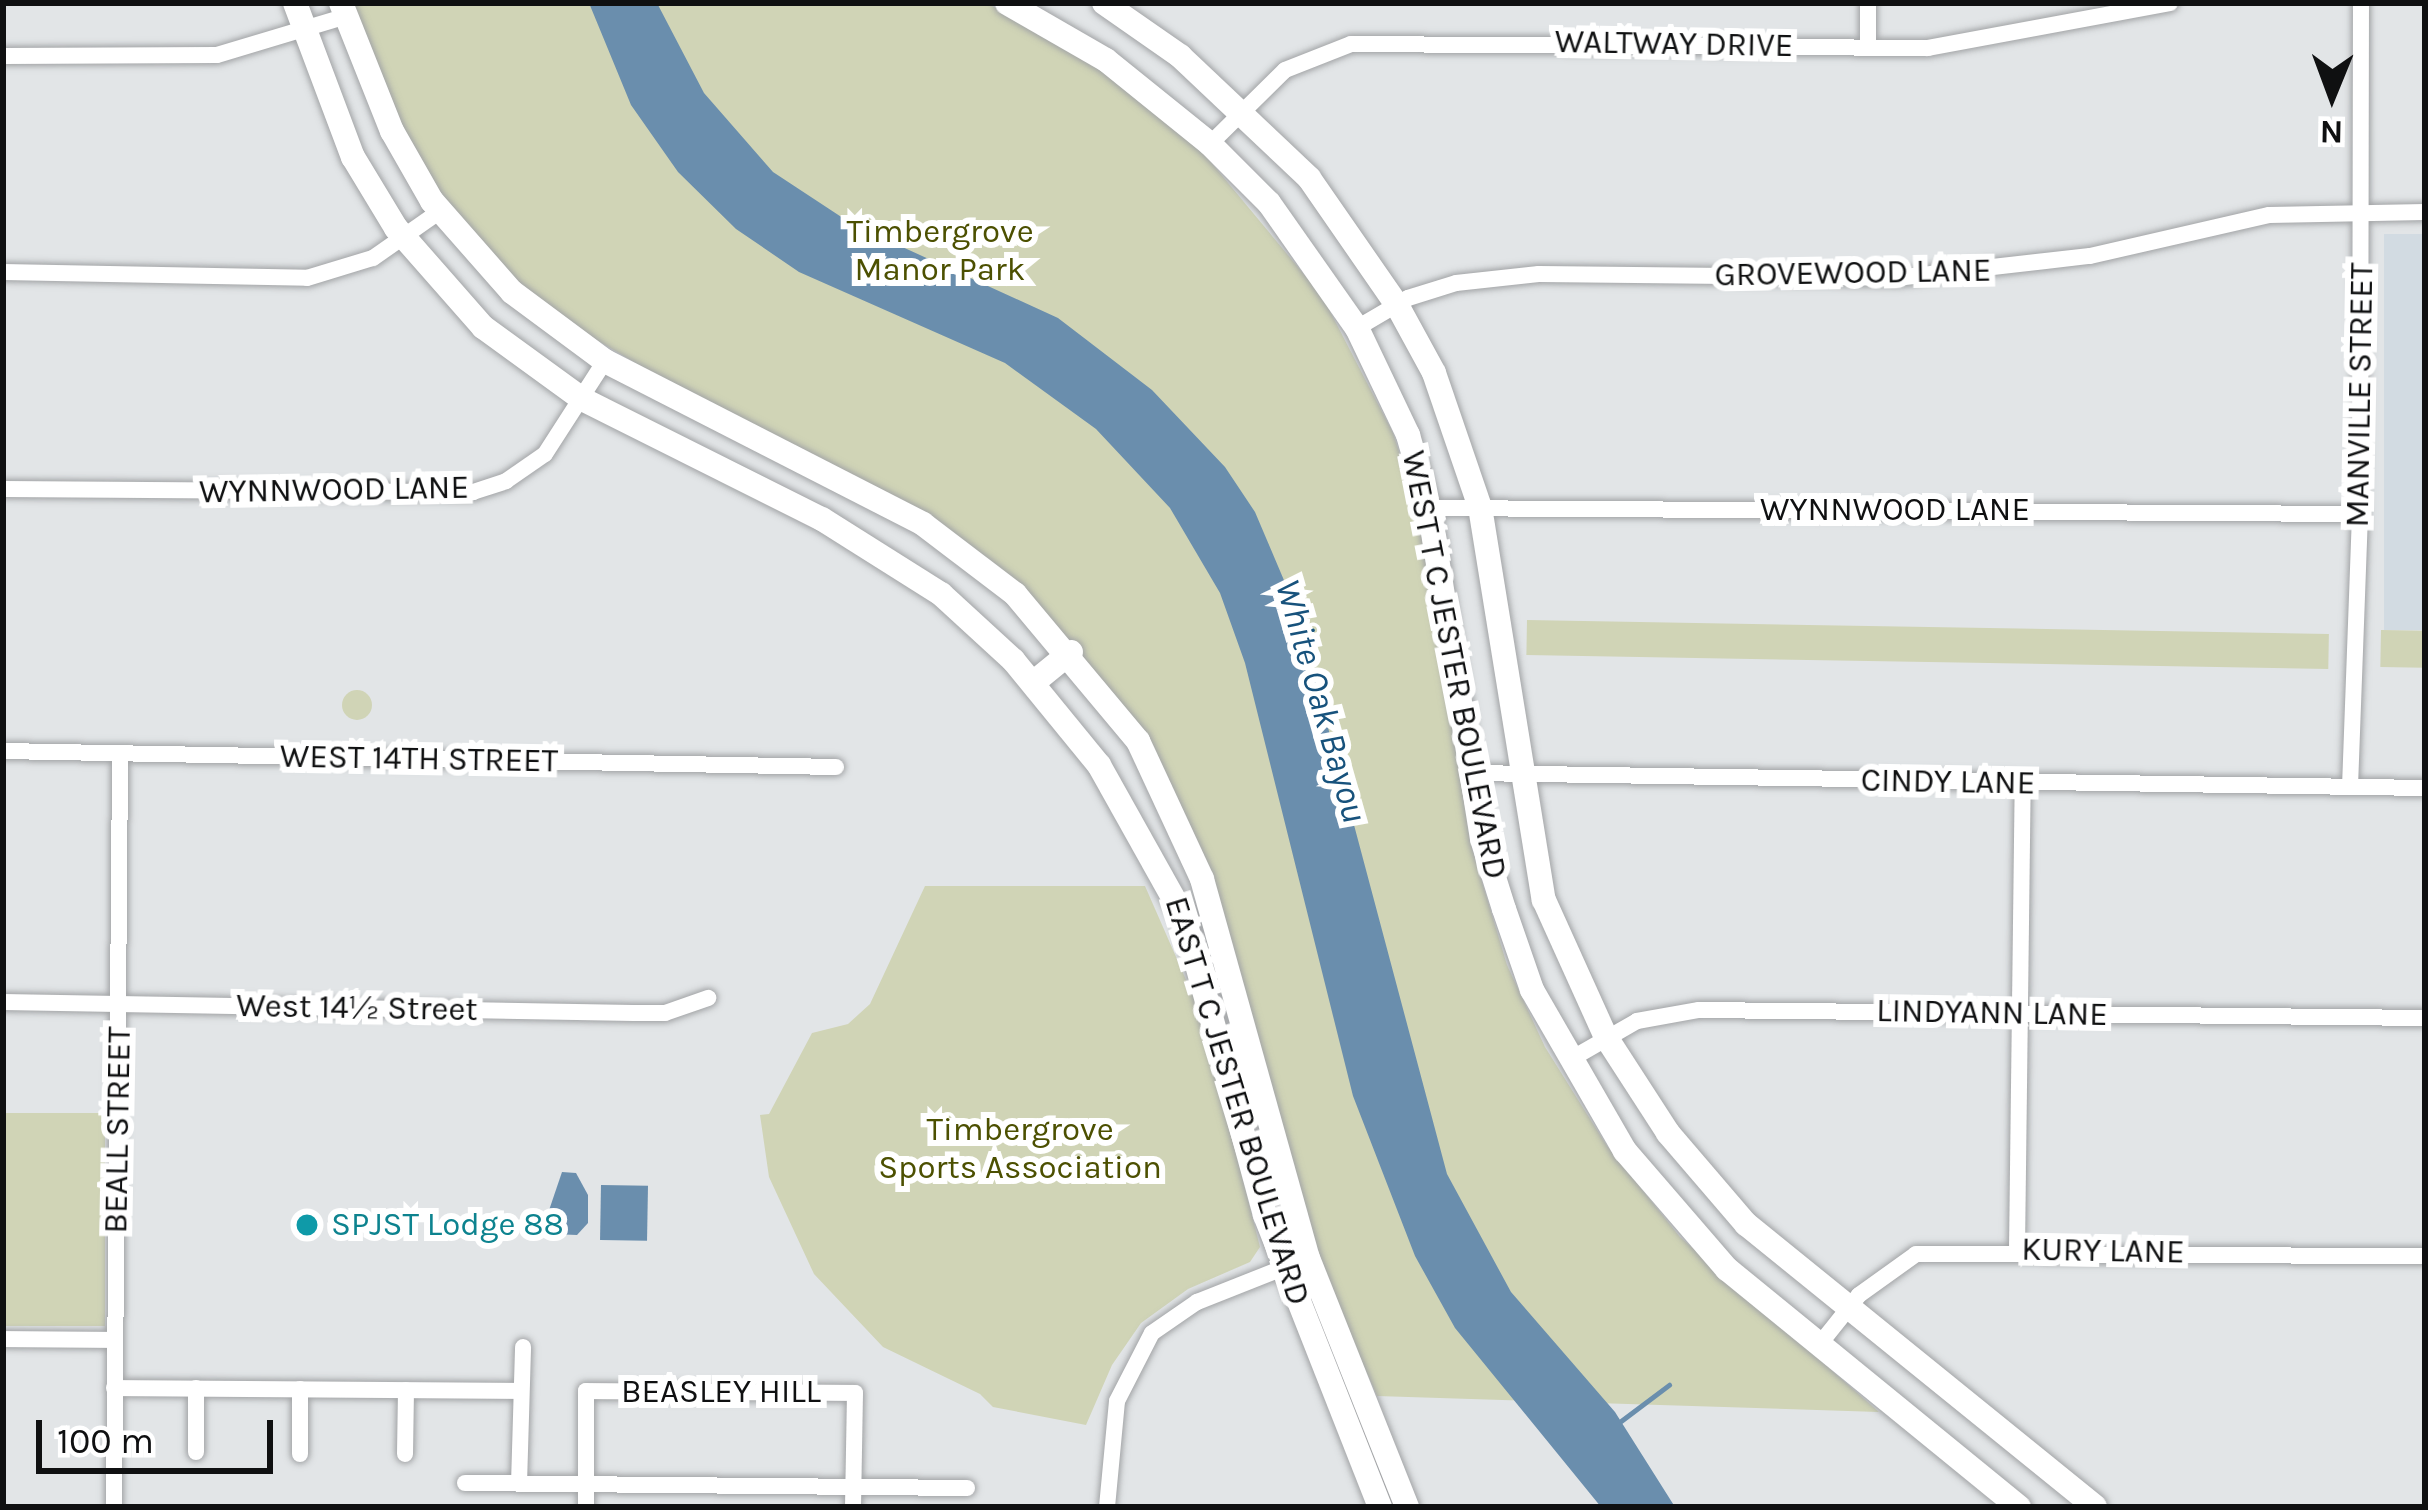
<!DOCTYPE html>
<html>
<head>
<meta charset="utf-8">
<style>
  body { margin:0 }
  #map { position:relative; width:2428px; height:1510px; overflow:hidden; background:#e2e5e7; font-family:Karla,sans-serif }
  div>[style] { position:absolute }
  .built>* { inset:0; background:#d2dbe2; transform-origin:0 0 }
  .green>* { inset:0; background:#d0d4b6; transform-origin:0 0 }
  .round { border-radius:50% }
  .water>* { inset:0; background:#6a8ead; transform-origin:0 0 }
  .stream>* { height:4.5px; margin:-2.25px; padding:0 2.25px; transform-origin:2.25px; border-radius:2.25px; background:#6a8ead }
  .roads { filter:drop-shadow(0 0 3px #a2a4a6) drop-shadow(0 0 3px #a2a4a6) }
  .street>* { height:16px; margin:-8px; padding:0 8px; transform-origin:8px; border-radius:8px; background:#fff }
  .secondary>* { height:24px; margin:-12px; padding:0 12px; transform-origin:12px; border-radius:12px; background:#fff }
  .dots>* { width:33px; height:33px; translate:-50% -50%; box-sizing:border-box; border:6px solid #fff; border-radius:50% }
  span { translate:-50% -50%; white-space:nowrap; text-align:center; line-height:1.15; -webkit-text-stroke:12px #fff; paint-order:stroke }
  .street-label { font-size:33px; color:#0f1011 }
  .park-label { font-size:33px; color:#4c5001 }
  .culture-label { font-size:33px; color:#0d838f }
  .left { translate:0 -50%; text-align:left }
  .water-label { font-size:36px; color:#17527c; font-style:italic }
  .frame { position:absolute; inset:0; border:6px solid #0f1011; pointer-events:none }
  .north { position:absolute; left:2272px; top:36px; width:120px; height:120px; -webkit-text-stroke:9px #fff; paint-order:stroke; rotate:181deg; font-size:33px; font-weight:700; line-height:48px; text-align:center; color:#0f1011 }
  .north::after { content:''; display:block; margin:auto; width:42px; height:54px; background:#0f1011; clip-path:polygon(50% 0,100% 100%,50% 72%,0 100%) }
  .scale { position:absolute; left:36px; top:1420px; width:237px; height:54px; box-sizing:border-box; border:6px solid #0f1011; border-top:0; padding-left:15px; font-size:36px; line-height:42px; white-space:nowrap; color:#0f1011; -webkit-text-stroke:9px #fff; paint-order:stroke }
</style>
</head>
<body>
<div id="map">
  <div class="built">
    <i style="left:2384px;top:234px;width:41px;height:396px"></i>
  </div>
  <div class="green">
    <i style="clip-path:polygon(352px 3px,987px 3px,1092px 62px,1194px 142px,1322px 296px,1393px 433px,1423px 527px,1470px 842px,1507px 965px,1545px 1047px,1607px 1146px,1680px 1237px,1879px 1412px,1377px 1396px,1320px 1265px,1229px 932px,1114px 694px,1026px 595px,543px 308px,457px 220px,405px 139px)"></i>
    <i style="left:1527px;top:620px;width:802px;height:35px;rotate:1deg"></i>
    <i style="left:2381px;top:630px;width:44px;height:37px;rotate:1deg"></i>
    <i class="round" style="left:342px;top:690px;width:30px;height:30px"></i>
    <i style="clip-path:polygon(925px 886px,1145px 886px,1201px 1014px,1260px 1247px,1250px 1262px,1188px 1289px,1141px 1323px,1112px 1365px,1086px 1425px,993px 1407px,980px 1394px,883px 1347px,814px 1274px,769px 1177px,760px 1115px,769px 1114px,812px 1033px,848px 1024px,870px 1004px)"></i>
    <i style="left:3px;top:1113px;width:102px;height:213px"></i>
  </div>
  <div class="water">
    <i style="clip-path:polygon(589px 3px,657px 3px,704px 93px,773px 172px,852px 224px,1058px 318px,1152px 390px,1225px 467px,1255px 512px,1297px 611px,1447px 1174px,1511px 1292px,1615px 1412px,1675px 1507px,1601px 1507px,1455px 1328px,1415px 1256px,1353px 1096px,1245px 663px,1220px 593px,1170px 508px,1096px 429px,1005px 363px,799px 272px,736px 229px,678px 172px,631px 105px)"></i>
    <i style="clip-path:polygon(562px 1172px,576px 1173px,588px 1195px,588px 1223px,577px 1235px,553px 1234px,544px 1225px)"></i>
    <i style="left:601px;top:1185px;width:47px;height:55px;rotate:1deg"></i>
  </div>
  <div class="stream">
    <i style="left:1621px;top:1421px;width:60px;rotate:-36.9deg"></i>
  </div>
  <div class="roads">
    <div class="street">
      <i style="left:1868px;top:46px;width:43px;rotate:-90deg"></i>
      <i style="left:3px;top:56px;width:214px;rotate:-0.3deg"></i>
      <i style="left:217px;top:55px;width:136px;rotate:-16.7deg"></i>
      <i style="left:1210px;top:144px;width:105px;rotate:-44.6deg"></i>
      <i style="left:1285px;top:70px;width:71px;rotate:-21.5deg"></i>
      <i style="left:1351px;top:44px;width:577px;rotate:0.4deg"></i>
      <i style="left:1928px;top:48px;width:246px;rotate:-10.5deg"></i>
      <i style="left:3px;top:272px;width:304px;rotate:1.1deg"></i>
      <i style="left:307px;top:278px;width:69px;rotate:-16.9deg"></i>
      <i style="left:373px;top:258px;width:82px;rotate:-35deg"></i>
      <i style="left:1357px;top:328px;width:59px;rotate:-30.5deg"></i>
      <i style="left:1408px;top:298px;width:50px;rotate:-17.4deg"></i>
      <i style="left:1456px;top:283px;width:83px;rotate:-6.2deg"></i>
      <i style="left:1539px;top:274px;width:357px;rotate:0.6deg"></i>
      <i style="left:1896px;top:278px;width:195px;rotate:-6.5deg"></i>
      <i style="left:2090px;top:256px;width:184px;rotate:-12.9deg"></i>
      <i style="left:2269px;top:215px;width:156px;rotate:-1.1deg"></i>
      <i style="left:3px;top:489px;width:470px;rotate:0.4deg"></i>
      <i style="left:473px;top:492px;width:35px;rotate:-18deg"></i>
      <i style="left:506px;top:481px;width:47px;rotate:-34.7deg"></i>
      <i style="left:545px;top:454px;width:111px;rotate:-57.2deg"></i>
      <i style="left:1429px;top:508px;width:931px;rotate:0.37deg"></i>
      <i style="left:3px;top:751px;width:833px;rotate:1.1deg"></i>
      <i style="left:1471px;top:773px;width:954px;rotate:0.9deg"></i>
      <i style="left:2350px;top:787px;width:273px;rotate:-87.9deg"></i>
      <i style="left:2360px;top:514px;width:511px;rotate:-89.89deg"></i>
      <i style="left:3px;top:1002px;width:631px;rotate:1deg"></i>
      <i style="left:634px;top:1013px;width:31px"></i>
      <i style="left:665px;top:1013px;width:46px;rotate:-19.2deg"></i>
      <i style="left:1571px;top:1059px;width:76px;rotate:-29.9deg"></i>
      <i style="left:1637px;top:1021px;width:63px;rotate:-10.1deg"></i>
      <i style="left:1699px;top:1010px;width:726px;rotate:0.63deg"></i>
      <i style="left:2017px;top:1250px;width:467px;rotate:-89.3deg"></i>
      <i style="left:3px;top:1339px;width:111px;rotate:0.5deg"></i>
      <i style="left:1819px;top:1345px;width:64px;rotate:-51.3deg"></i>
      <i style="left:1859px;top:1295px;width:70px;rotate:-35.7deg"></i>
      <i style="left:1916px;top:1254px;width:509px;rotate:0.23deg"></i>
      <i style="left:114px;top:1388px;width:407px;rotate:0.4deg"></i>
      <i style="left:196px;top:1388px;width:64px;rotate:90deg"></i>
      <i style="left:300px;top:1454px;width:65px;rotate:-90deg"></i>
      <i style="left:405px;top:1454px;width:64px;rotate:-89.1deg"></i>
      <i style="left:465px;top:1483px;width:502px;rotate:0.57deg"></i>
      <i style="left:519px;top:1484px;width:137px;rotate:-88.3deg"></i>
      <i style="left:114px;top:1507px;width:754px;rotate:-89.54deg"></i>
      <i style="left:586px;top:1507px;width:116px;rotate:-90deg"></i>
      <i style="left:586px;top:1391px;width:269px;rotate:0.4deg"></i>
      <i style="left:855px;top:1393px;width:114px;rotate:91deg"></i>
      <i style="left:1107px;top:1507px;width:106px;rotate:-84.6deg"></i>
      <i style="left:1117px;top:1401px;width:76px;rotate:-62.8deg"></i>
      <i style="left:1152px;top:1333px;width:55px;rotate:-34.6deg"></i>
      <i style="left:1197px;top:1302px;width:119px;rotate:-21.6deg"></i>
    </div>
    <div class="secondary">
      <i style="left:295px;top:3px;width:165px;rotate:69.4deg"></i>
      <i style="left:353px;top:157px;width:83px;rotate:58.8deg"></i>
      <i style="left:396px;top:228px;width:132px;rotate:48.7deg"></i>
      <i style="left:483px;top:327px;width:122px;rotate:36deg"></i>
      <i style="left:582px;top:399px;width:268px;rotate:26.6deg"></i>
      <i style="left:822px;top:519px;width:141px;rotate:32.2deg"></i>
      <i style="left:941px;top:594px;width:98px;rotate:42.5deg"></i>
      <i style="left:1013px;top:660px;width:136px;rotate:50.7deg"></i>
      <i style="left:1099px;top:765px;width:174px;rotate:60.8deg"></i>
      <i style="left:1184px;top:917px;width:309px;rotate:74.8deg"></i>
      <i style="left:1265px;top:1215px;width:314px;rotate:68.5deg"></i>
      <i style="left:341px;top:3px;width:138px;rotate:68.3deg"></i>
      <i style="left:392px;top:131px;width:81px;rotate:60.3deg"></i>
      <i style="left:432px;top:201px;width:121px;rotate:48.7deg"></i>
      <i style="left:512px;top:292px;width:116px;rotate:36.6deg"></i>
      <i style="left:605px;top:361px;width:357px;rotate:27.1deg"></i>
      <i style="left:923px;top:524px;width:116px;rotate:37.3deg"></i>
      <i style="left:1015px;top:594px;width:192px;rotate:50.1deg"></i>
      <i style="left:1138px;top:741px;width:152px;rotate:65.1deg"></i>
      <i style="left:1202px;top:879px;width:394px;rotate:74.4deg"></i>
      <i style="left:1308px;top:1258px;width:268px;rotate:68.3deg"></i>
      <i style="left:1007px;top:3px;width:114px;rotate:29.9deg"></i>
      <i style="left:1106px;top:60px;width:134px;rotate:38.9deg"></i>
      <i style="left:1210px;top:144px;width:83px;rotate:45deg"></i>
      <i style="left:1269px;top:203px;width:153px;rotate:54.9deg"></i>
      <i style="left:1357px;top:328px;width:119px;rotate:64.5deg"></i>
      <i style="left:1408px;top:435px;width:76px;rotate:74deg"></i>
      <i style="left:1429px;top:508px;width:335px;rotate:80.9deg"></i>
      <i style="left:1482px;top:839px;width:73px;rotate:72.6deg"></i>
      <i style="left:1504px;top:909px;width:86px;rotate:70.9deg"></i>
      <i style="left:1532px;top:990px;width:186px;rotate:60deg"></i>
      <i style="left:1625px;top:1151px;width:156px;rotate:49.2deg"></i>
      <i style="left:1727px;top:1269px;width:377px;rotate:39.2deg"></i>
      <i style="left:1104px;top:3px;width:93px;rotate:34.9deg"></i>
      <i style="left:1180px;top:56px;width:178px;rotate:43.4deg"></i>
      <i style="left:1309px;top:178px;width:155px;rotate:55.3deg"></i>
      <i style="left:1397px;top:305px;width:77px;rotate:61.4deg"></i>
      <i style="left:1434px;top:373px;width:142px;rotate:71.1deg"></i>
      <i style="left:1480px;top:507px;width:398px;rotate:80.8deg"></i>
      <i style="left:1544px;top:900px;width:150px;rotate:65.7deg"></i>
      <i style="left:1606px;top:1037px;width:114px;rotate:57.1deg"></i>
      <i style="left:1668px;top:1133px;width:120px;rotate:49.4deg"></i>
      <i style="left:1746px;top:1224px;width:449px;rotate:39deg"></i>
      <i style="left:1033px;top:683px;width:49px;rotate:-39.2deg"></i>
    </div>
  </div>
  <div class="dots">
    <i style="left:307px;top:1225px;background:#0f9aa8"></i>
  </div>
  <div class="street-label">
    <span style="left:1674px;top:44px;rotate:1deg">WALTWAY DRIVE</span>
    <span style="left:1853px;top:273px;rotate:-1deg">GROVEWOOD LANE</span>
    <span style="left:2360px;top:395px;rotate:-89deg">MANVILLE STREET</span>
    <span style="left:334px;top:490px;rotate:-1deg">WYNNWOOD LANE</span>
    <span style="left:1895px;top:510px">WYNNWOOD LANE</span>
    <span style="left:1454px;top:665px;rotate:79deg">WEST T C JESTER BOULEVARD</span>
    <span style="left:419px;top:759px;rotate:1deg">WEST 14TH STREET</span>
    <span style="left:1948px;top:782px;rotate:1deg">CINDY LANE</span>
    <span style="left:357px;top:1008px;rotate:1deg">West 14½ Street</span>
    <span style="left:1992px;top:1013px;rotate:1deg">LINDYANN LANE</span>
    <span style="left:1237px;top:1101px;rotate:73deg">EAST T C JESTER BOULEVARD</span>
    <span style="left:118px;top:1130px;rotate:-89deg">BEALL STREET</span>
    <span style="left:2103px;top:1251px;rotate:1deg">KURY LANE</span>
    <span style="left:721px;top:1392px">BEASLEY HILL</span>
  </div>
  <div class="park-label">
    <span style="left:940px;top:251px">Timbergrove<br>Manor Park</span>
    <span style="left:1020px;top:1149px">Timbergrove<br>Sports Association</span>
  </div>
  <div class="culture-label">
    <span class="left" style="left:331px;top:1225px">SPJST Lodge 88</span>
  </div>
  <div class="water-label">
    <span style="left:1321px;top:701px;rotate:74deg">White Oak Bayou</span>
  </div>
  <div class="frame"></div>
  <div class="north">N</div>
  <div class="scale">100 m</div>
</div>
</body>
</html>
